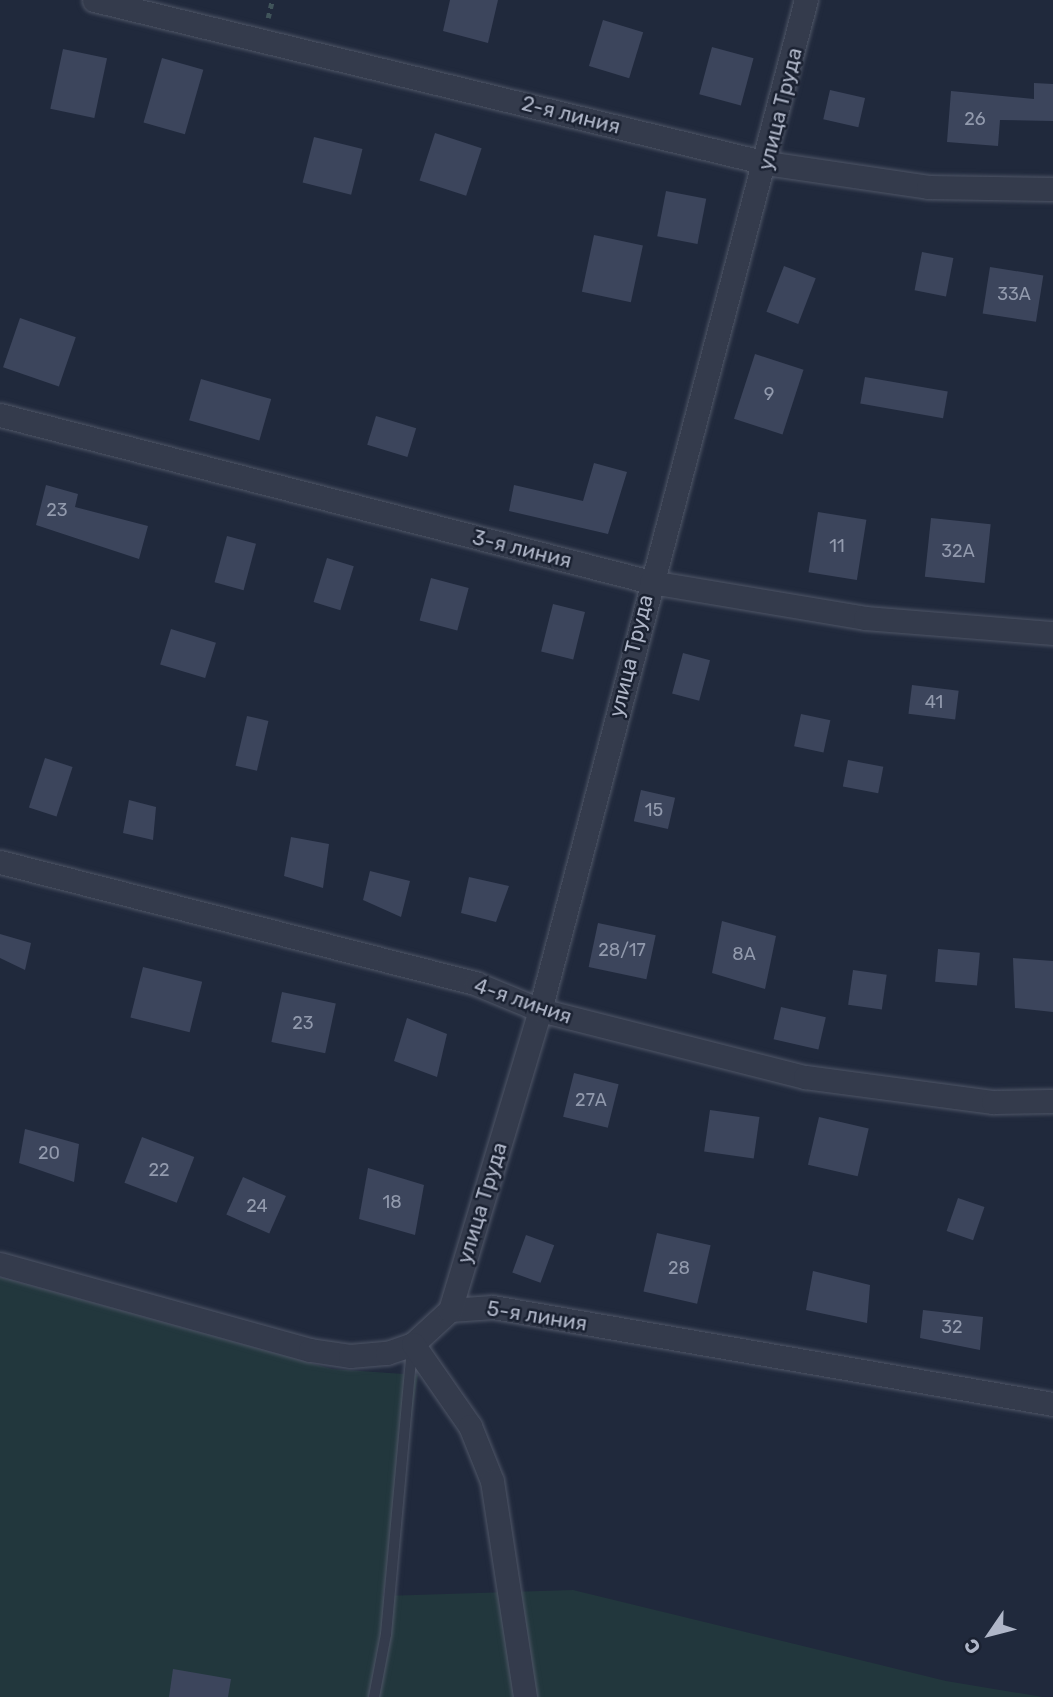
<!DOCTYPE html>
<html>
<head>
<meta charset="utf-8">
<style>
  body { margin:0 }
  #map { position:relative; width:1053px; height:1697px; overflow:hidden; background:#20293c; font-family:Rubik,sans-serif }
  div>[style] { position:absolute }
  .green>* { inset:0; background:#22373d }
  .building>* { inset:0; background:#3c455c; transform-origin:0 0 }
  .path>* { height:4.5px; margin-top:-2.25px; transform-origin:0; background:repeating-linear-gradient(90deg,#40545a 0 5px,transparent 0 10px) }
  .roads { filter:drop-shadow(0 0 2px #4f5667) drop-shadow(0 0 2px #4f5667) }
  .lane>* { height:10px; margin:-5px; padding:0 5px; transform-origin:5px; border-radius:5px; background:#343b4c }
  .street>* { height:23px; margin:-11.5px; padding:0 11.5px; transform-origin:11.5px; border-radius:11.5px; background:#343b4c }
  span { translate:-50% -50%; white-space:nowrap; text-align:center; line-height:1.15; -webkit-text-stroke:5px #1a2131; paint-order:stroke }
  .number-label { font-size:18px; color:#929aad }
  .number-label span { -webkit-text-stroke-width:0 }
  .street-label { font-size:21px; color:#afb6c8 }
  .north { position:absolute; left:955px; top:1599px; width:70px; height:70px; -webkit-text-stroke:5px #1a2131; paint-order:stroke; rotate:235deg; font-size:19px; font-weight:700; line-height:28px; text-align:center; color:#afb6c8 }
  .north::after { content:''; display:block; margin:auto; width:24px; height:32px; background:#afb6c8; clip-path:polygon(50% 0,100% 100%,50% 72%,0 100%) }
</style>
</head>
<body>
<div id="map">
  <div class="green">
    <i style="clip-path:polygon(0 1277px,332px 1369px,418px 1375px,383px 1596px,573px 1590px,946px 1681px,1043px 1697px,0 1697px)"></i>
  </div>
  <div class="building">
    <i style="clip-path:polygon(450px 0,498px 0,488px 43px,443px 31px)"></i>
    <i style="left:603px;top:20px;width:42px;height:48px;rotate:17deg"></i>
    <i style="left:712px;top:47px;width:43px;height:49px;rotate:15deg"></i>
    <i style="left:63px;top:49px;width:45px;height:61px;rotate:12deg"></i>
    <i style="left:162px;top:58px;width:43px;height:67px;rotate:16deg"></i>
    <i style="clip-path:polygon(1034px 83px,1053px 84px,1053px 121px,1000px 120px,998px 146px,947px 142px,951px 91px,1034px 99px)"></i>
    <i style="left:830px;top:90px;width:36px;height:30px;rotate:13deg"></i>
    <i style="left:435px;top:133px;width:49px;height:50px;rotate:18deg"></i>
    <i style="left:314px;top:137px;width:50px;height:47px;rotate:14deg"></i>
    <i style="left:666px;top:191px;width:41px;height:46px;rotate:11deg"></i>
    <i style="left:594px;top:235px;width:50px;height:58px;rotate:12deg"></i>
    <i style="left:922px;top:252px;width:32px;height:39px;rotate:11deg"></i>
    <i style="left:784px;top:266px;width:34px;height:49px;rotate:21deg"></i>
    <i style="left:990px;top:267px;width:54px;height:47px;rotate:9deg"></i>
    <i style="left:20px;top:318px;width:59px;height:52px;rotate:19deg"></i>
    <i style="left:755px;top:354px;width:51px;height:68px;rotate:18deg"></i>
    <i style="left:865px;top:377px;width:84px;height:27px;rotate:10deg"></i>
    <i style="left:201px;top:379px;width:73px;height:43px;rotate:16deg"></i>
    <i style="left:376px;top:416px;width:42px;height:30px;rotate:17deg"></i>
    <i style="clip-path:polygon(594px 463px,627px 472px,608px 534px,509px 511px,514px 485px,583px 501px)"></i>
    <i style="clip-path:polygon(46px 485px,78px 494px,75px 507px,148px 526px,139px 559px,36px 525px)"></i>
    <i style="left:818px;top:512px;width:49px;height:61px;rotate:9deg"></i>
    <i style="left:931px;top:518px;width:60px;height:59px;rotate:6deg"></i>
    <i style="left:227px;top:536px;width:30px;height:48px;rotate:15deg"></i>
    <i style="left:327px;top:558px;width:28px;height:46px;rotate:17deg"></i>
    <i style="left:431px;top:578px;width:39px;height:44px;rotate:15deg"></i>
    <i style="left:553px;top:604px;width:33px;height:49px;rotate:14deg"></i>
    <i style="left:171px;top:629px;width:47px;height:37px;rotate:17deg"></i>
    <i style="left:683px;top:653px;width:28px;height:42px;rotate:15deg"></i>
    <i style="left:912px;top:685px;width:47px;height:29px;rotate:7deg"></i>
    <i style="left:801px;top:714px;width:30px;height:33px;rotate:12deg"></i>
    <i style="left:247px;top:716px;width:22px;height:51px;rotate:13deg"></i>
    <i style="left:45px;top:758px;width:29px;height:52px;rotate:18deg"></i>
    <i style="left:848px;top:760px;width:36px;height:27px;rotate:11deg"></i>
    <i style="left:641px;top:790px;width:35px;height:32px;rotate:13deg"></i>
    <i style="clip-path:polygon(129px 800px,156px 807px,153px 840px,123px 833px)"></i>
    <i style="clip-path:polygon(291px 837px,329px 844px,323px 888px,284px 876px)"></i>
    <i style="clip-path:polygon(370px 871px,410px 881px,401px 917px,363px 900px)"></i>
    <i style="clip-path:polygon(469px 877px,509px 886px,496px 922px,461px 913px)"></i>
    <i style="clip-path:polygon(722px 921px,776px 936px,765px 989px,712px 973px)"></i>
    <i style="left:598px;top:923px;width:59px;height:45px;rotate:12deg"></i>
    <i style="clip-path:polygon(0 934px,31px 943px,25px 970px,0 958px)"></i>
    <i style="left:938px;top:949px;width:42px;height:33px;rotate:5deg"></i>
    <i style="clip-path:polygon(1013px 958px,1053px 961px,1053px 1012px,1015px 1008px)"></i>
    <i style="left:143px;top:967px;width:61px;height:52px;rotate:14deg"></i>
    <i style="left:853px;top:970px;width:34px;height:35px;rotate:8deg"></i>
    <i style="left:282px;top:992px;width:55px;height:51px;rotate:12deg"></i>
    <i style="left:781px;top:1007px;width:46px;height:33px;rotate:13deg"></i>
    <i style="clip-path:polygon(407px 1018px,447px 1034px,437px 1077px,394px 1061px)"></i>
    <i style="left:574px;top:1073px;width:46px;height:45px;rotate:14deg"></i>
    <i style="left:710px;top:1110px;width:50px;height:42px;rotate:8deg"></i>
    <i style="left:819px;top:1117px;width:51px;height:49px;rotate:13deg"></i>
    <i style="clip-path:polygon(25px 1129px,79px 1144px,74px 1182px,19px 1163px)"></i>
    <i style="left:142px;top:1137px;width:56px;height:49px;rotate:21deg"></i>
    <i style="clip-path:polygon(368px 1168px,424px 1185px,415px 1235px,359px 1219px)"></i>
    <i style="left:243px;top:1177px;width:47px;height:41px;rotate:24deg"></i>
    <i style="left:958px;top:1198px;width:28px;height:35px;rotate:19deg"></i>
    <i style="left:657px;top:1233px;width:55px;height:60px;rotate:13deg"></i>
    <i style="left:526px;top:1235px;width:30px;height:40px;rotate:20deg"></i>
    <i style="clip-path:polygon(813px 1271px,870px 1285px,867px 1323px,806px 1310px)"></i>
    <i style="clip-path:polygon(923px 1310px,983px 1317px,980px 1350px,920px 1338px)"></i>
    <i style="clip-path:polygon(173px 1669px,231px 1679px,228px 1697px,169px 1697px)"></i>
  </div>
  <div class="path">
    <i style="left:268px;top:18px;width:18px;rotate:-77deg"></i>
  </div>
  <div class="roads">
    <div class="lane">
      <i style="left:374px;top:1697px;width:64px;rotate:-79.2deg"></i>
      <i style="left:386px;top:1634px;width:286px;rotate:-84.8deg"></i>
    </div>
    <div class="street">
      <i style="left:94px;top:0;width:691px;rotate:13.63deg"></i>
      <i style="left:766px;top:163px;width:164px;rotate:8.4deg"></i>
      <i style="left:928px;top:187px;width:125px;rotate:0.9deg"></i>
      <i style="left:0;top:415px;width:672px;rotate:14.39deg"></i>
      <i style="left:651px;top:582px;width:217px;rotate:9.5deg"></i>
      <i style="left:865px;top:618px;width:189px;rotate:4.6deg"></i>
      <i style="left:0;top:862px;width:492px;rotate:14.3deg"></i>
      <i style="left:477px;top:984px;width:68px;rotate:22.4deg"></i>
      <i style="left:540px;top:1010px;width:273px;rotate:14.2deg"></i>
      <i style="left:805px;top:1077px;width:190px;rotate:7.6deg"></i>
      <i style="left:993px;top:1102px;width:60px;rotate:-1deg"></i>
      <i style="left:0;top:1264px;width:322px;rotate:15.5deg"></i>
      <i style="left:310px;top:1350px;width:40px;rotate:8.5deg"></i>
      <i style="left:350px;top:1356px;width:37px;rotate:-5deg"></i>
      <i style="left:387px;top:1353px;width:28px;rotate:-19deg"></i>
      <i style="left:413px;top:1344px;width:50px;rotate:-42.6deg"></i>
      <i style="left:450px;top:1310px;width:43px;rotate:-4deg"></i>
      <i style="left:493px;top:1307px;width:568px;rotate:9.83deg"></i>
      <i style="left:450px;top:1310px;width:313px;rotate:-73.3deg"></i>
      <i style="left:540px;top:1010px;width:1044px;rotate:-75.25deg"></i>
      <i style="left:413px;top:1344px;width:100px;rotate:55.2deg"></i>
      <i style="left:470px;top:1426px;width:59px;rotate:68.2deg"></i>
      <i style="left:492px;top:1481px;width:219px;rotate:81.3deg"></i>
    </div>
  </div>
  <div class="number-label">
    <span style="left:975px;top:119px">26</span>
    <span style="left:1014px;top:294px">33А</span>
    <span style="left:769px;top:394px">9</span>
    <span style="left:57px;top:510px">23</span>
    <span style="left:837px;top:546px">11</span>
    <span style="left:958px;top:551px">32А</span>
    <span style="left:934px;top:702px">41</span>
    <span style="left:654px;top:810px">15</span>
    <span style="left:622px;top:950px">28/17</span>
    <span style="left:744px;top:954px">8А</span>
    <span style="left:303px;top:1023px">23</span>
    <span style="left:591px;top:1100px">27А</span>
    <span style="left:49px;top:1153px">20</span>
    <span style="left:159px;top:1170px">22</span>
    <span style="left:392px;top:1202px">18</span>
    <span style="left:257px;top:1206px">24</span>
    <span style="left:679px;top:1268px">28</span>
    <span style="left:952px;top:1327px">32</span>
  </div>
  <div class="street-label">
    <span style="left:780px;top:109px;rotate:-76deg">улица Труда</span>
    <span style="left:571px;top:115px;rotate:14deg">2-я линия</span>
    <span style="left:522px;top:549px;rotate:14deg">3-я линия</span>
    <span style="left:631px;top:656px;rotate:-76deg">улица Труда</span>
    <span style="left:523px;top:1001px;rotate:19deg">4-я линия</span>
    <span style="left:482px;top:1203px;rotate:-73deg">улица Труда</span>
    <span style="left:537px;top:1316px;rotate:9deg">5-я линия</span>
  </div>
  <div class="north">С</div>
</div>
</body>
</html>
